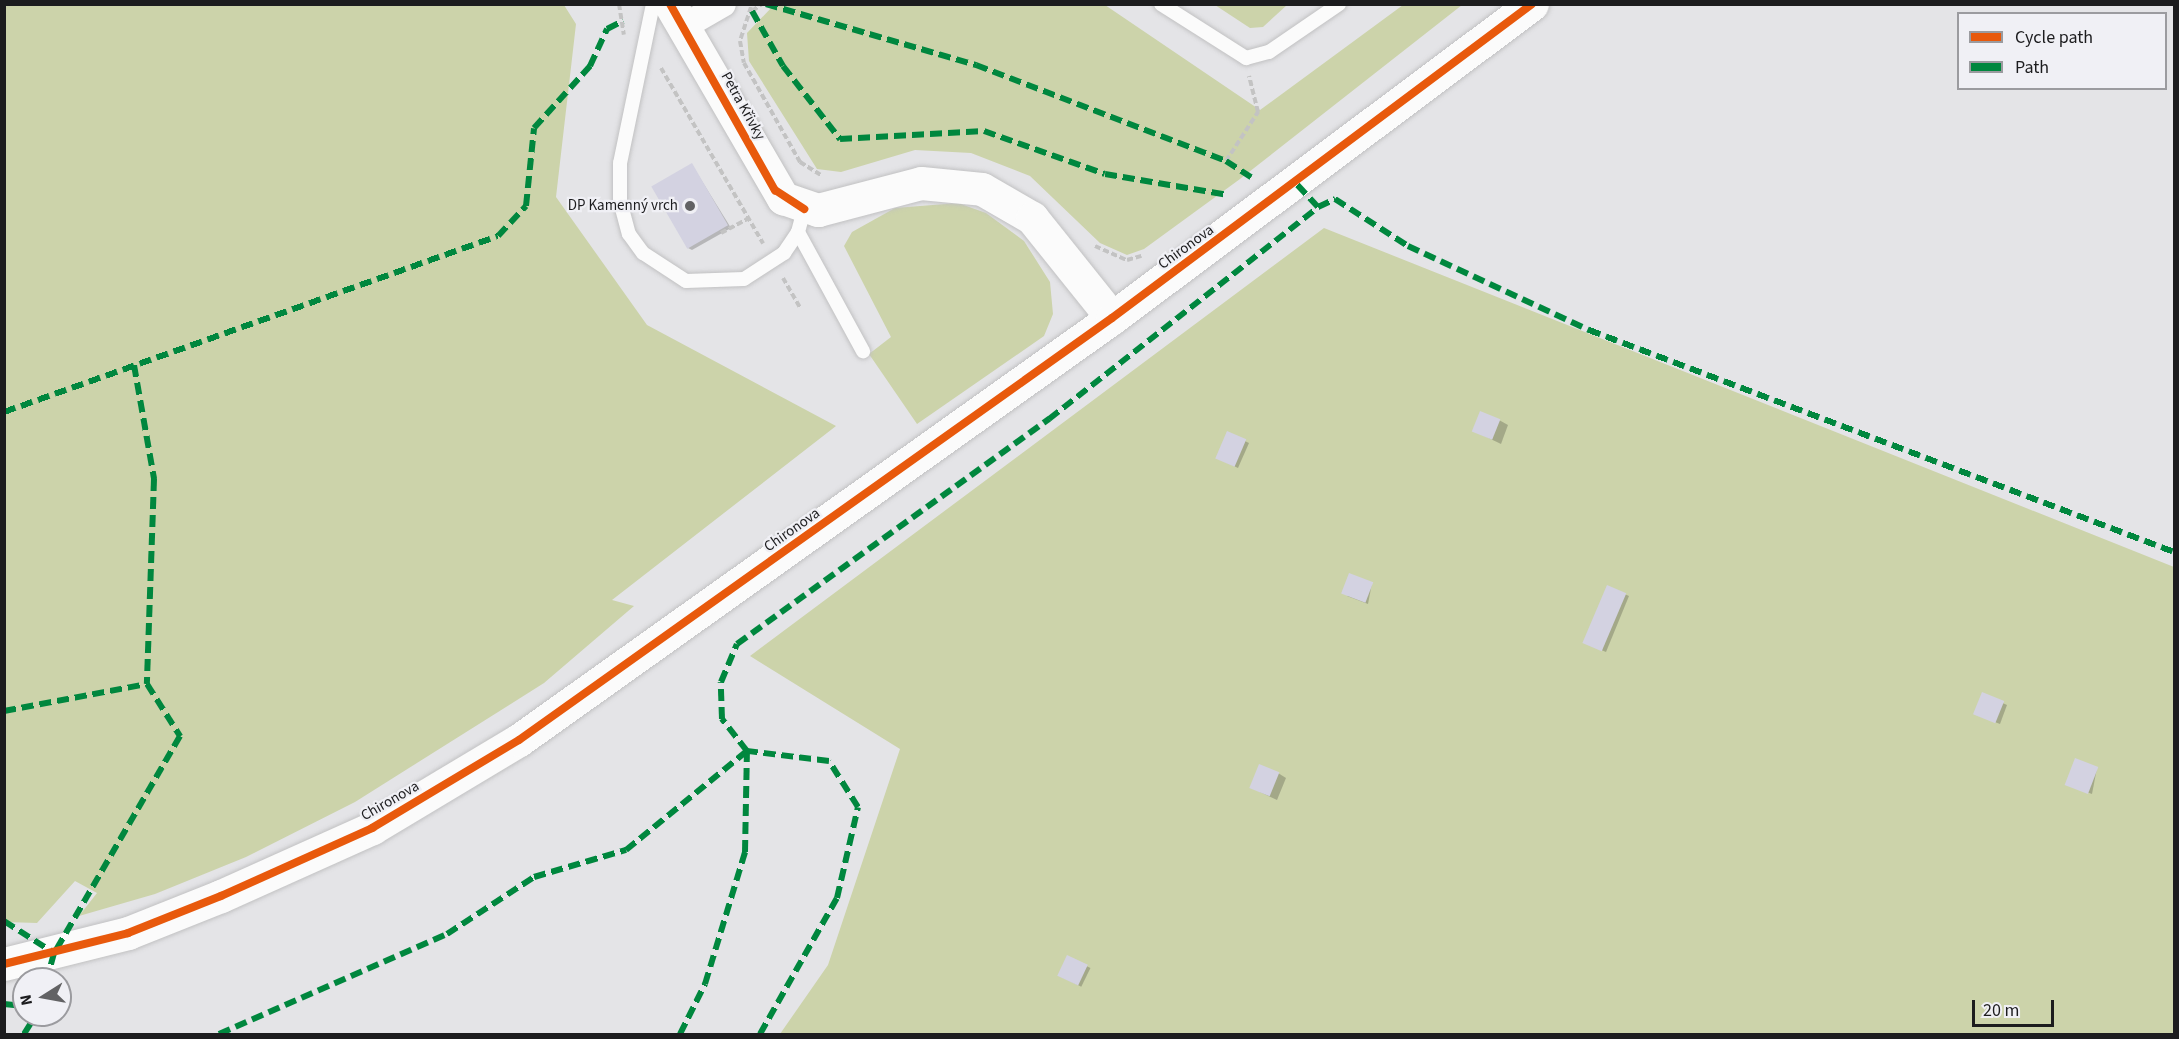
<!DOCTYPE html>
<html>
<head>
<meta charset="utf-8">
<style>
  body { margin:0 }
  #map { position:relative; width:2179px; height:1039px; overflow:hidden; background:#e4e4e7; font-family:"Source Sans 3",sans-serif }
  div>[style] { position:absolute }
  .green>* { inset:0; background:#ccd3aa }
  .shadow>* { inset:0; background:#0003; transform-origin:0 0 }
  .building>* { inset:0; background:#d3d2e1; transform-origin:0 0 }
  .path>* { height:4px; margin-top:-2px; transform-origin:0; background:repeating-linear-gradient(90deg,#c3c3c3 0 6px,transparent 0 9px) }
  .roads { filter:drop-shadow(0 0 2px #c1c1c2) drop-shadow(0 0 2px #c1c1c2) }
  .service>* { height:14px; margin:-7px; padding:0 7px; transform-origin:7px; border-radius:7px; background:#fbfbfb }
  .minor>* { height:26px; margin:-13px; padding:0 13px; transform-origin:13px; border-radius:13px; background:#fbfbfb }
  .tertiary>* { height:33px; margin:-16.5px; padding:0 16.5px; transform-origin:16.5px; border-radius:16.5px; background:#fbfbfb }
  .quiet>* { height:6px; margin-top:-3px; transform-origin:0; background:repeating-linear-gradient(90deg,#00873e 0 12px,transparent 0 18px) }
  .cycleway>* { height:8px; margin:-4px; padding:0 4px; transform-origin:4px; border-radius:4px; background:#e8590c }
  .dots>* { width:16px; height:16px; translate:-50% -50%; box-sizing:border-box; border:3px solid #f0f0f5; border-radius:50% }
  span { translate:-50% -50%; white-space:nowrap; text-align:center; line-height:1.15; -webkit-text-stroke:4.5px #f0f0f5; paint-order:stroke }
  .street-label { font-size:15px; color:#1c1c1e }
  .poi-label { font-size:15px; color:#1c1c1e }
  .right { translate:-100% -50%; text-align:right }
  .frame { position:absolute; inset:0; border:6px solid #1c1c1e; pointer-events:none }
  .legend { position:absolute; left:1957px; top:12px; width:210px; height:78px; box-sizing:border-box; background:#f0f0f5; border:2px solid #9b9b9f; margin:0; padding:8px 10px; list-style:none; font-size:18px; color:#1c1c1e }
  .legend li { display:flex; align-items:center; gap:12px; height:30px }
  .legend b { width:30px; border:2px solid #9b9b9f }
  .north { position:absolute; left:12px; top:967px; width:60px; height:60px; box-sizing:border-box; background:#f0f0f5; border:2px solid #9b9b9f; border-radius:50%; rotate:259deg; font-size:16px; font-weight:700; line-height:24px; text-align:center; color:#1c1c1e }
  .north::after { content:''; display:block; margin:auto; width:21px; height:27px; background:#626264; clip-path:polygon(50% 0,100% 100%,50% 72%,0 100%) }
  .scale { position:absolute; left:1972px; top:1000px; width:82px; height:27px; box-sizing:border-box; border:3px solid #1c1c1e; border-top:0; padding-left:8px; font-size:18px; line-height:21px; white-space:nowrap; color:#1c1c1e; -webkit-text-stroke:4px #f0f0f5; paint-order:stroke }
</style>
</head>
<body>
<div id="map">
  <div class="green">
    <i style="clip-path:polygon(5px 4px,564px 5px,576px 24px,556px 197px,647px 325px,836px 426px,612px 600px,634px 606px,544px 683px,355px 802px,246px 857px,155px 894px,79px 916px,97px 893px,75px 881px,37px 923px,5px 922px)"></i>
    <i style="clip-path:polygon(774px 5px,1105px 5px,1260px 110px,1403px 5px,1462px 5px,1240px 179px,1144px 249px,1127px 255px,1100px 243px,1030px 176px,971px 153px,915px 150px,841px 172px,817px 169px,749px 61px,747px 33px)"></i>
    <i style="clip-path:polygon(1287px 5px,1263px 27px,1250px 28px,1215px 5px)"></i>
    <i style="clip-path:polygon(958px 203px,986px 213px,1024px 241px,1050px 282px,1053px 314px,1044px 336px,917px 424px,869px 354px,891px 337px,844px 246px,852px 232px,895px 208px)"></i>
    <i style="clip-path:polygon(1324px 228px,2174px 567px,2174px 1034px,780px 1034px,828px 965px,900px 749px,750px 656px)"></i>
  </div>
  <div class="shadow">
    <i style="clip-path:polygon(692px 165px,731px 228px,692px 250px,688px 248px)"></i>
    <i style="clip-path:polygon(1499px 420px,1508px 425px,1501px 444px,1474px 431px)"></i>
    <i style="clip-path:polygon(1228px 433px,1249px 443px,1238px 468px,1221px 460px)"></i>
    <i style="clip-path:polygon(1372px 583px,1368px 604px,1347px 596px)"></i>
    <i style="clip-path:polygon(1608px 587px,1629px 596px,1606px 652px,1589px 645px)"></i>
    <i style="clip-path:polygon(1983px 694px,2007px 705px,2000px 724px,1979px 716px)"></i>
    <i style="clip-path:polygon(2097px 768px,2092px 794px,2070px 786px)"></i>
    <i style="clip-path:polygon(1278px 773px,1286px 778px,1277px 800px,1260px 792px)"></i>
    <i style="left:1068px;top:957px;width:25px;height:21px;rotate:26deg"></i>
  </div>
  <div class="building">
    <i style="left:692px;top:163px;width:72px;height:47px;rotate:60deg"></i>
    <i style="left:1480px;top:411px;width:22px;height:22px;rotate:22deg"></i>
    <i style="left:1227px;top:431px;width:21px;height:30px;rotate:23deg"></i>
    <i style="left:1349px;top:573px;width:26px;height:22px;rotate:21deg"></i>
    <i style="left:1607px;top:585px;width:21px;height:63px;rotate:23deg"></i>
    <i style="left:1982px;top:692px;width:24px;height:24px;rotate:22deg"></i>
    <i style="left:2075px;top:758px;width:25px;height:29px;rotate:21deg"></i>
    <i style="left:1259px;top:764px;width:22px;height:26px;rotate:22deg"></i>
    <i style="left:1067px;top:955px;width:23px;height:23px;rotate:25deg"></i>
  </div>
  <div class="path">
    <i style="left:619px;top:4px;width:31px;rotate:81deg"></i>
    <i style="left:751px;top:7px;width:36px;rotate:108deg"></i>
    <i style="left:740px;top:41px;width:22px;rotate:80deg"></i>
    <i style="left:744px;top:63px;width:114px;rotate:60.5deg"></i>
    <i style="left:800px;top:162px;width:26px;rotate:32deg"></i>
    <i style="left:752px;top:11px;width:12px;rotate:-35deg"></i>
    <i style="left:661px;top:68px;width:203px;rotate:59.8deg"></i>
    <i style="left:1226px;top:161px;width:59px;rotate:-56.9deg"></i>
    <i style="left:1258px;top:112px;width:37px;rotate:-104deg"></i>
    <i style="left:721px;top:233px;width:32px;rotate:-28deg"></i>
    <i style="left:1095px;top:246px;width:35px;rotate:24deg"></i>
    <i style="left:1127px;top:260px;width:15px;rotate:-16deg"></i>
    <i style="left:783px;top:278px;width:34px;rotate:60deg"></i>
  </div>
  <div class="roads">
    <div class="service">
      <i style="left:653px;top:4px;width:162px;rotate:101.7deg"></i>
      <i style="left:620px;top:163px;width:38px;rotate:90deg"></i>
      <i style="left:620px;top:201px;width:34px;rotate:75deg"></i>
      <i style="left:629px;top:234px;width:24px;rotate:54deg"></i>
      <i style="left:643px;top:253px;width:51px;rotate:33.1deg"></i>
      <i style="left:686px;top:281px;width:58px;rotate:-2deg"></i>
      <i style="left:744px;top:279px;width:48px;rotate:-33deg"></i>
      <i style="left:784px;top:253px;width:25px;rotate:-56deg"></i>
      <i style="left:798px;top:232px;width:24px;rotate:-75deg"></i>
      <i style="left:1161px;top:4px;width:101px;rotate:32.4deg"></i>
      <i style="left:1246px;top:58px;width:24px;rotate:-15deg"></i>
      <i style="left:1269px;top:52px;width:85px;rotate:-34.4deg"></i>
      <i style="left:798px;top:232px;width:136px;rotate:61.4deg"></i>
    </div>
    <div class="minor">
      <i style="left:683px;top:27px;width:46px;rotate:-29.9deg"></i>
    </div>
    <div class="tertiary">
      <i style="left:670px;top:4px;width:225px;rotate:59.8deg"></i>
      <i style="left:783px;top:198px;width:37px;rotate:19deg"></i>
      <i style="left:818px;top:210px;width:106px;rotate:-14.7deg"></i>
      <i style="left:921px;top:183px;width:61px;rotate:5.6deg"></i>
      <i style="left:982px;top:189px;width:58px;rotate:30.1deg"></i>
      <i style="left:1032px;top:218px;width:128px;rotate:51.3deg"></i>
      <i style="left:4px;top:964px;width:128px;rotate:-14deg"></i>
      <i style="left:128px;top:933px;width:100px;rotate:-21.7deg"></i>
      <i style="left:221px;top:896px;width:166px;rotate:-24.2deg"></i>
      <i style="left:372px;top:828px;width:171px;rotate:-30.9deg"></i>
      <i style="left:519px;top:740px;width:728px;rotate:-35.44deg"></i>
      <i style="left:1112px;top:318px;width:524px;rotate:-36.78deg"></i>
    </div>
  </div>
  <div class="quiet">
    <i style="left:766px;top:4px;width:219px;rotate:16.2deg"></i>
    <i style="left:976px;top:65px;width:268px;rotate:21deg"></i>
    <i style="left:1226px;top:161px;width:30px;rotate:33deg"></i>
    <i style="left:752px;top:11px;width:63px;rotate:60.6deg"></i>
    <i style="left:783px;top:66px;width:93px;rotate:52deg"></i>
    <i style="left:840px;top:139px;width:144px;rotate:-3.2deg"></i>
    <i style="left:984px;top:131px;width:128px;rotate:19.6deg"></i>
    <i style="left:1105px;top:174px;width:125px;rotate:9.7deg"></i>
    <i style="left:1318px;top:207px;width:19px;rotate:-25deg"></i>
    <i style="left:1335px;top:199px;width:87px;rotate:32.8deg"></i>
    <i style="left:1408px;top:246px;width:200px;rotate:24.9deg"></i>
    <i style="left:1589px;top:330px;width:626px;rotate:20.78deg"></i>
    <i style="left:134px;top:365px;width:116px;rotate:80deg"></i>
    <i style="left:154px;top:479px;width:205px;rotate:92deg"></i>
    <i style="left:4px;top:412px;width:524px;rotate:-19.61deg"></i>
    <i style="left:498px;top:236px;width:41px;rotate:-47deg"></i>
    <i style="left:526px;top:206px;width:78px;rotate:-84.1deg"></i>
    <i style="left:534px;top:128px;width:84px;rotate:-47.9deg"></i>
    <i style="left:590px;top:66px;width:41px;rotate:-65.3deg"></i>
    <i style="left:607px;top:29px;width:18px;rotate:-27deg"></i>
    <i style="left:4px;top:711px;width:146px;rotate:-10.7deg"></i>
    <i style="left:147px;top:684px;width:62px;rotate:57.6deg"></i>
    <i style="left:180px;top:736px;width:251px;rotate:120.1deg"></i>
    <i style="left:54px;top:953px;width:27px;rotate:105deg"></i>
    <i style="left:4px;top:921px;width:59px;rotate:32.6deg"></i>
    <i style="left:4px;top:1004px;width:20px;rotate:6deg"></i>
    <i style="left:24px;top:1034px;width:22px;rotate:-58deg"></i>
    <i style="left:219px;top:1034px;width:249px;rotate:-23.7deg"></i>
    <i style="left:447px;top:934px;width:104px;rotate:-33.2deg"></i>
    <i style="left:534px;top:877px;width:96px;rotate:-16.4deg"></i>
    <i style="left:626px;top:850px;width:156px;rotate:-39.3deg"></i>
    <i style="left:680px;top:1034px;width:56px;rotate:-63.4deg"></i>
    <i style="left:705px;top:984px;width:138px;rotate:-73.1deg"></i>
    <i style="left:745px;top:852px;width:101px;rotate:-88.9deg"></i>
    <i style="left:760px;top:1034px;width:156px;rotate:-60.5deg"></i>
    <i style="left:837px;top:898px;width:93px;rotate:-77deg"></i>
    <i style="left:858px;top:807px;width:54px;rotate:-122.2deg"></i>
    <i style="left:829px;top:761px;width:83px;rotate:-173deg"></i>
    <i style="left:747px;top:751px;width:41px;rotate:-128deg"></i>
    <i style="left:722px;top:719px;width:37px;rotate:-92deg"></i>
    <i style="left:721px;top:682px;width:41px;rotate:-67.2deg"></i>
    <i style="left:737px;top:644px;width:385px;rotate:-35.8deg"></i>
    <i style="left:1049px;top:419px;width:342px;rotate:-38.2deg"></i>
    <i style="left:1318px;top:207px;width:33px;rotate:-133deg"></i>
  </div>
  <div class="cycleway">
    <i style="left:670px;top:4px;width:214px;rotate:60.6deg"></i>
    <i style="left:775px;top:190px;width:35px;rotate:33deg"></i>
    <i style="left:4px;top:964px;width:128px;rotate:-14deg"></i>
    <i style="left:128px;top:933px;width:100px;rotate:-21.7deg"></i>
    <i style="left:221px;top:896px;width:166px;rotate:-24.2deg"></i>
    <i style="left:372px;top:828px;width:171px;rotate:-30.9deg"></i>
    <i style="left:519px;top:740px;width:728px;rotate:-35.44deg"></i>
    <i style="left:1112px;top:318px;width:524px;rotate:-36.78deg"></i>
  </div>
  <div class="dots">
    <i style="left:690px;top:206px;background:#626264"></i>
  </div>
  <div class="street-label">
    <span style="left:743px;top:106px;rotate:61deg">Petra Křivky</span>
    <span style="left:1186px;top:247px;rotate:-36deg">Chironova</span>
    <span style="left:792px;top:530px;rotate:-35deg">Chironova</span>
    <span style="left:390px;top:801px;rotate:-30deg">Chironova</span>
  </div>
  <div class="poi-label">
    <span class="right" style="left:678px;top:206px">DP Kamenný vrch</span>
  </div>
  <div class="frame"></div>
  <ul class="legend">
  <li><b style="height:8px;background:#e8590c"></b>Cycle path</li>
  <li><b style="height:8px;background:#00873e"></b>Path</li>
  </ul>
  <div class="north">N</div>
  <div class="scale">20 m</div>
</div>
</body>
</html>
